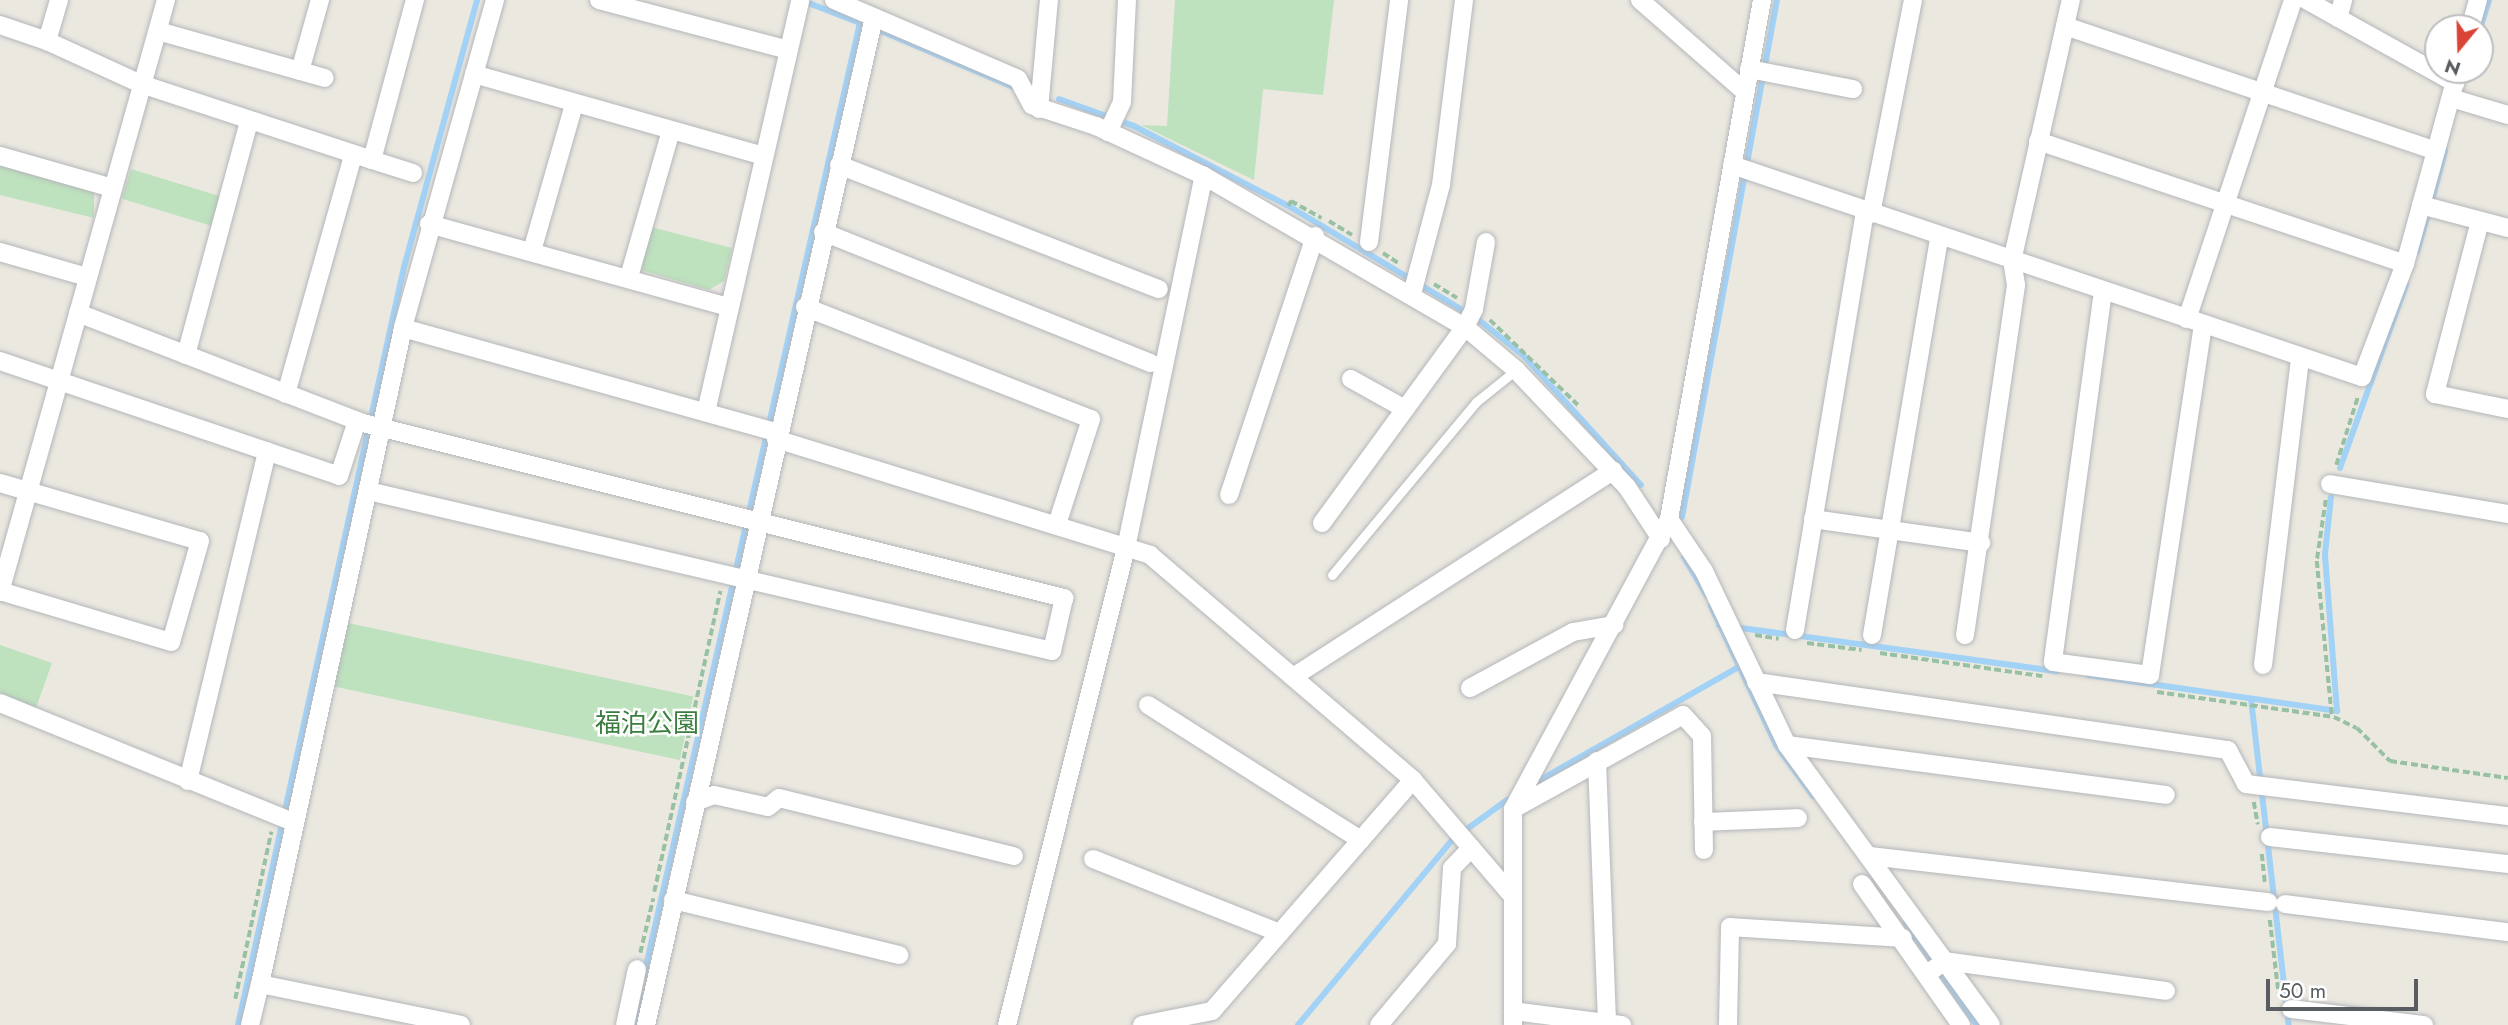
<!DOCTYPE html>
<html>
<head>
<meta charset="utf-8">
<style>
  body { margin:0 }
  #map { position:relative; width:2508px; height:1025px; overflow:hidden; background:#ebe8e0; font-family:Jost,"Noto Sans JP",sans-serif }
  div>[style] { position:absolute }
  .green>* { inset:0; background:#bee1be; transform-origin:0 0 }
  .stream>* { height:6px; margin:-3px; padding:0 3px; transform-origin:3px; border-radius:3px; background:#a3d2f7 }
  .path>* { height:3.5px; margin-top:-1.75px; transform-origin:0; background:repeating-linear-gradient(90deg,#98c1a4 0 7px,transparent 0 10.5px) }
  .roads { filter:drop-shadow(0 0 2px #b3b6ba) drop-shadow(0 0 2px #b3b6ba) }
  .lane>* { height:9px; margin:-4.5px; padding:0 4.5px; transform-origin:4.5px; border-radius:4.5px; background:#fff }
  .street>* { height:18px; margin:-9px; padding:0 9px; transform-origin:9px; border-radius:9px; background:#fff }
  span { translate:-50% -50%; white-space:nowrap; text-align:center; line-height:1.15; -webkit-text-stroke:5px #fff; paint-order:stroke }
  .park-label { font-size:26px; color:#3a7d3e }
  .north { position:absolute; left:2424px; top:14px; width:70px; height:70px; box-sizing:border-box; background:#fff; border:2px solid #bdbebf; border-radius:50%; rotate:199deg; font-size:19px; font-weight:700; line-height:28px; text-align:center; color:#595c60 }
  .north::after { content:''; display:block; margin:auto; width:24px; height:32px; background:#da4437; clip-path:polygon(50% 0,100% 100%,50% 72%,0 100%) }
  .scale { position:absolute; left:2266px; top:979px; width:152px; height:32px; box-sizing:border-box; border:4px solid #595c60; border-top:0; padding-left:9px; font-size:21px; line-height:24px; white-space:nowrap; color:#595c60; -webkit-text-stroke:5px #fff; paint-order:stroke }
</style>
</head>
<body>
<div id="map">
  <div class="green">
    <i style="clip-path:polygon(1175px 0,1334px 0,1323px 95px,1263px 89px,1254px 180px,1141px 125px,1167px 126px)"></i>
    <i style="clip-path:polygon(0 164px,94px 191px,94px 218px,0 195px)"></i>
    <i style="left:131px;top:169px;width:93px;height:31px;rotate:17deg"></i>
    <i style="clip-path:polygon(651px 227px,732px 248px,724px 281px,709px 290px,644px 271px,639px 266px)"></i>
    <i style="left:348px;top:623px;width:353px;height:65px;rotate:12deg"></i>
    <i style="clip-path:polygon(0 645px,52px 663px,36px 708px,0 695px)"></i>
  </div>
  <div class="stream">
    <i style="left:874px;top:28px;width:152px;rotate:22.9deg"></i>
    <i style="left:2480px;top:28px;width:29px;rotate:-72deg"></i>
    <i style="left:1059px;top:99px;width:80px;rotate:19.8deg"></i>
    <i style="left:1134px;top:126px;width:178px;rotate:27.4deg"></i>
    <i style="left:1292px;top:208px;width:218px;rotate:30.9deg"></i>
    <i style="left:1479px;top:320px;width:58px;rotate:38.7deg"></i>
    <i style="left:1524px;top:356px;width:174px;rotate:47.8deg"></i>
    <i style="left:2432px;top:200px;width:51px;rotate:-75.1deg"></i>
    <i style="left:2417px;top:252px;width:40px;rotate:-74deg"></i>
    <i style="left:2340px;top:468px;width:195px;rotate:-70.2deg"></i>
    <i style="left:1682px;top:517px;width:526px;rotate:-79.59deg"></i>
    <i style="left:1684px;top:557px;width:45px;rotate:59.5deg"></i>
    <i style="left:1711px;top:606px;width:153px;rotate:64.9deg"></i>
    <i style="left:1776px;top:745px;width:63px;rotate:54deg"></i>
    <i style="left:1719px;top:625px;width:341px;rotate:7.8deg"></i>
    <i style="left:2088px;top:675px;width:252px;rotate:8.2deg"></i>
    <i style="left:2337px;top:711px;width:157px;rotate:-94.4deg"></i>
    <i style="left:2325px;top:554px;width:57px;rotate:-84deg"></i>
    <i style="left:2251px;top:699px;width:328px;rotate:83.4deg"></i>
    <i style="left:1538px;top:781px;width:229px;rotate:-29.6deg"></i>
    <i style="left:1906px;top:923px;width:124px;rotate:55.2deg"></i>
    <i style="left:644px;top:975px;width:976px;rotate:-77.22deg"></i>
    <i style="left:860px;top:23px;width:63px;rotate:-158.7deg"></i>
    <i style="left:238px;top:1025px;width:776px;rotate:-77.65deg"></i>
    <i style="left:404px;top:267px;width:277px;rotate:-74.7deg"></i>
    <i style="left:634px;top:1025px;width:30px;rotate:-78deg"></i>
    <i style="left:1298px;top:1025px;width:241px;rotate:-50.2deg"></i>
    <i style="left:1452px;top:840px;width:68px;rotate:-36deg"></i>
  </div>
  <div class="path">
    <i style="left:1288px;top:206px;width:6px;rotate:-59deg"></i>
    <i style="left:1291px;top:201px;width:35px;rotate:29deg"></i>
    <i style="left:1329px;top:221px;width:27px;rotate:31deg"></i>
    <i style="left:1383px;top:253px;width:20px;rotate:33deg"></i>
    <i style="left:1434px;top:284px;width:27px;rotate:31deg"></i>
    <i style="left:1490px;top:320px;width:125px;rotate:44deg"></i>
    <i style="left:2336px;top:465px;width:72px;rotate:-72.3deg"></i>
    <i style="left:2326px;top:500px;width:62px;rotate:98.4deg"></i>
    <i style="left:2317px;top:561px;width:156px;rotate:84.5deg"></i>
    <i style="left:1755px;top:635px;width:24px;rotate:9deg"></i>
    <i style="left:1807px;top:643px;width:55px;rotate:7.3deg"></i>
    <i style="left:1880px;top:653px;width:164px;rotate:8.1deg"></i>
    <i style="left:2157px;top:692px;width:179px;rotate:8deg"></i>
    <i style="left:2334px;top:717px;width:25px;rotate:26deg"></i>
    <i style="left:2357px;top:728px;width:47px;rotate:45deg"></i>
    <i style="left:2390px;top:761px;width:119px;rotate:8.2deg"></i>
    <i style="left:2254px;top:802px;width:23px;rotate:80deg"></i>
    <i style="left:2262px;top:854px;width:30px;rotate:84deg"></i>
    <i style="left:654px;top:892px;width:308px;rotate:-77.6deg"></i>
    <i style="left:2270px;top:920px;width:76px;rotate:83.2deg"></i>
    <i style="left:640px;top:953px;width:56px;rotate:-76.5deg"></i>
    <i style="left:235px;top:999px;width:171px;rotate:-77.8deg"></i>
  </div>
  <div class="roads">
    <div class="lane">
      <i style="left:1332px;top:575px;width:225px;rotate:-50.2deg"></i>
      <i style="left:1476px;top:402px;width:51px;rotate:-38.7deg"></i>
    </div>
    <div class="street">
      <i style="left:59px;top:0;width:43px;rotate:106.3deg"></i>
      <i style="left:47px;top:41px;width:103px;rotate:24.6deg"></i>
      <i style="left:141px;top:84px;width:243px;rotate:18.2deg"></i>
      <i style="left:372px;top:160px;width:166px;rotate:-75deg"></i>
      <i style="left:495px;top:0;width:341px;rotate:105.7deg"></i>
      <i style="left:403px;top:328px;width:389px;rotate:15.6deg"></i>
      <i style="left:599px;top:0;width:196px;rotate:14.8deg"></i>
      <i style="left:834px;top:0;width:200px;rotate:23.2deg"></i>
      <i style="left:1018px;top:79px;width:30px;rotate:62deg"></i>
      <i style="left:1032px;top:105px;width:67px;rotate:18.2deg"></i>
      <i style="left:1096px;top:126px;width:119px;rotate:24.8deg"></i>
      <i style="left:1204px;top:176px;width:302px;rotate:30.1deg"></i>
      <i style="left:1465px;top:327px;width:67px;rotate:40.1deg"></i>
      <i style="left:1516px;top:370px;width:161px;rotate:46.5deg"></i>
      <i style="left:1627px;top:487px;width:62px;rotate:56.8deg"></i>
      <i style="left:1640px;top:0;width:140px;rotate:41.2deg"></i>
      <i style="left:2306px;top:0;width:171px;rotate:29.1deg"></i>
      <i style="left:2338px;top:18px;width:19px;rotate:-74deg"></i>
      <i style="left:0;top:25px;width:50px;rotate:18.8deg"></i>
      <i style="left:2065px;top:26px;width:391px;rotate:18.6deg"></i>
      <i style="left:2470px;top:28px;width:29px;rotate:-74deg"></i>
      <i style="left:158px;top:31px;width:173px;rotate:15.7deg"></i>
      <i style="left:1749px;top:69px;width:106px;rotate:10.9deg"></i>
      <i style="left:300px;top:71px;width:74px;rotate:-74.3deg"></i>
      <i style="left:474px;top:74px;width:301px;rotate:15.8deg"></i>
      <i style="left:2451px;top:98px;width:59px;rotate:16.6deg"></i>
      <i style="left:1039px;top:109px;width:109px;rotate:-84.8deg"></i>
      <i style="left:1108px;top:132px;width:33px;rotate:-65deg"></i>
      <i style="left:1122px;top:102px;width:102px;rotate:-87.2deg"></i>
      <i style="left:2038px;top:141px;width:387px;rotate:18.5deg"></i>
      <i style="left:0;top:156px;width:116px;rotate:15.9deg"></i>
      <i style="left:372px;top:160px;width:43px;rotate:17.6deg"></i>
      <i style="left:839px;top:165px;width:343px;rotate:21.2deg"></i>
      <i style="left:1732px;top:165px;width:665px;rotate:18.6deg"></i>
      <i style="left:2362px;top:377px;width:121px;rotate:-69.2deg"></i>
      <i style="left:2405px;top:264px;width:201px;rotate:-74.7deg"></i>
      <i style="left:2421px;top:205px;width:90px;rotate:14.8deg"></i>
      <i style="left:1871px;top:214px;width:218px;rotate:-78.9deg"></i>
      <i style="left:2480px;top:221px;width:179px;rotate:104.6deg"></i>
      <i style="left:2435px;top:394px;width:75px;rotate:11.6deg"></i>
      <i style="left:429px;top:224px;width:311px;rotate:15.5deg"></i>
      <i style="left:823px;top:232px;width:353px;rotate:21.8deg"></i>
      <i style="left:1369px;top:242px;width:244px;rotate:-82.9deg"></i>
      <i style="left:532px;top:251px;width:152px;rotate:-74deg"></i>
      <i style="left:0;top:252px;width:91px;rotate:16deg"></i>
      <i style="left:629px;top:277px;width:152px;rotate:-74deg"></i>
      <i style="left:2103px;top:291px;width:374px;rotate:97.7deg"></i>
      <i style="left:2053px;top:662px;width:98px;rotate:7.6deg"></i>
      <i style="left:2150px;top:675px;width:354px;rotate:-81.4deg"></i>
      <i style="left:1412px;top:294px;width:113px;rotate:-75.1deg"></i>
      <i style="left:1441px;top:185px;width:186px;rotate:-82.9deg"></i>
      <i style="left:805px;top:307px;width:307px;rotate:21.4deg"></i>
      <i style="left:1091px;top:419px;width:110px;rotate:107.9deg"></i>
      <i style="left:78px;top:313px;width:305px;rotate:21.1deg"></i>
      <i style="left:363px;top:423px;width:723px;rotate:14.02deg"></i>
      <i style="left:1064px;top:598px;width:54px;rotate:102.8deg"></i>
      <i style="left:1052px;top:651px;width:701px;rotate:-166.82deg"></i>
      <i style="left:2187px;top:319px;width:336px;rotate:-71.6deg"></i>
      <i style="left:186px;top:355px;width:242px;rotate:-74.9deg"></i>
      <i style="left:0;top:361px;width:358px;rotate:18.7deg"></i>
      <i style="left:339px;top:476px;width:58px;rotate:-71.9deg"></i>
      <i style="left:1351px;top:379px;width:62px;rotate:29.1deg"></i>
      <i style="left:286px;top:394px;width:248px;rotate:-74.3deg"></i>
      <i style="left:706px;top:412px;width:423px;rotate:-77.1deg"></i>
      <i style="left:776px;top:439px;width:392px;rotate:17.2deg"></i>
      <i style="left:1150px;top:555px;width:346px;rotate:40.5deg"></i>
      <i style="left:1413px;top:780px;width:149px;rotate:49.4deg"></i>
      <i style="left:0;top:483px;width:208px;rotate:16.2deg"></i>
      <i style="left:200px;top:541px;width:105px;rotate:106deg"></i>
      <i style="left:171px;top:642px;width:178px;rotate:-163.4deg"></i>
      <i style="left:2330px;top:484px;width:181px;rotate:9.6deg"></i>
      <i style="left:1229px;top:495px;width:273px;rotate:-71.6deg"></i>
      <i style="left:1669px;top:519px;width:63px;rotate:56.1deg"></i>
      <i style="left:1704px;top:571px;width:193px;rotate:64.5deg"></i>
      <i style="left:1787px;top:745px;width:346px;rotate:53.9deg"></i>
      <i style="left:1813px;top:519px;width:170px;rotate:8.1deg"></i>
      <i style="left:1322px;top:523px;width:243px;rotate:-53.9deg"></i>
      <i style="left:1465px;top:327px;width:20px;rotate:-63deg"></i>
      <i style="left:1474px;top:309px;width:68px;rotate:-79.8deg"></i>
      <i style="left:0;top:592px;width:615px;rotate:-74.34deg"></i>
      <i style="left:1795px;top:630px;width:424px;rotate:-80.5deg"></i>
      <i style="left:1872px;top:635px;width:404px;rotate:-80.4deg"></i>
      <i style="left:1965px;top:635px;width:354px;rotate:-81.7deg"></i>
      <i style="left:2016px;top:285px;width:24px;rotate:-99deg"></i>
      <i style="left:2012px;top:261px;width:268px;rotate:-77.3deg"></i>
      <i style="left:2263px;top:665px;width:310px;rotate:-83.1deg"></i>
      <i style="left:1293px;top:677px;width:381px;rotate:-32.8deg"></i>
      <i style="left:1756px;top:682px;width:477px;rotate:8.2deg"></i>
      <i style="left:2228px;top:750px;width:38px;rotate:62deg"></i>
      <i style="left:2246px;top:784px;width:264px;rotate:7deg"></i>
      <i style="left:1470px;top:688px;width:117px;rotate:-28.5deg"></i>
      <i style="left:1573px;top:632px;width:42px;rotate:-9.7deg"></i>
      <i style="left:0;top:703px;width:318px;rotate:22.1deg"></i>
      <i style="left:1148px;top:705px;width:252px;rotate:32.4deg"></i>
      <i style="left:1787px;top:745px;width:382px;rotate:7.5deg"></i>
      <i style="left:1597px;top:761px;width:264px;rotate:87.8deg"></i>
      <i style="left:188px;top:781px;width:339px;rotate:-76.5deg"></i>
      <i style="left:695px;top:802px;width:20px;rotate:-20deg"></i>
      <i style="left:714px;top:795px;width:55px;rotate:12.5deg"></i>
      <i style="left:768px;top:807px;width:14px;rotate:-39deg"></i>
      <i style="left:779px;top:798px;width:242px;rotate:13.9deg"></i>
      <i style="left:1513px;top:809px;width:194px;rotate:-28.9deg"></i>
      <i style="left:1683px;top:715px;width:28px;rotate:48deg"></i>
      <i style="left:1702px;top:736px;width:114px;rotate:89deg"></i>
      <i style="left:1703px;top:822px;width:95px;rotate:-2.4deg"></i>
      <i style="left:2270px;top:837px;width:240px;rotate:6.5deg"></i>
      <i style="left:1870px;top:856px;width:401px;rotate:6.6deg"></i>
      <i style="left:1093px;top:859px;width:201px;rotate:21.6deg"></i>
      <i style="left:1862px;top:884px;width:172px;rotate:54.9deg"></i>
      <i style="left:673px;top:900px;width:233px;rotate:13.7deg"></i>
      <i style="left:2285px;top:904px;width:225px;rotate:7.2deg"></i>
      <i style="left:1927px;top:974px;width:22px;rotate:-36deg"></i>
      <i style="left:1945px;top:961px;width:223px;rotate:7.7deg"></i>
      <i style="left:260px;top:984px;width:671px;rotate:-77.7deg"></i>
      <i style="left:2291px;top:1009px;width:134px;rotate:6.9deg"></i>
      <i style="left:1513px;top:1011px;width:110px;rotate:7.3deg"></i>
      <i style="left:250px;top:1025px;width:42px;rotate:-76.3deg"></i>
      <i style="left:260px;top:984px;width:205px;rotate:11.5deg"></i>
      <i style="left:625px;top:1025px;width:57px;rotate:-77.9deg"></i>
      <i style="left:646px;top:1025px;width:1033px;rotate:-77.25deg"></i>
      <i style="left:1007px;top:1025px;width:497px;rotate:-76deg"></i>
      <i style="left:1127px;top:543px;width:375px;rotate:-78.2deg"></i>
      <i style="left:1142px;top:1025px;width:71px;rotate:-11.3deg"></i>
      <i style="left:1212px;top:1011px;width:306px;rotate:-49deg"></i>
      <i style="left:1379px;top:1025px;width:106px;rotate:-50deg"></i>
      <i style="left:1447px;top:944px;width:76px;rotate:-86.2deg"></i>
      <i style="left:1452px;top:868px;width:28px;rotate:-46deg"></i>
      <i style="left:1513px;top:1025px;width:216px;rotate:-90deg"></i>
      <i style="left:1513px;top:809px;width:329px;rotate:-61.7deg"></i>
      <i style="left:1669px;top:519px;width:527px;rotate:-79.84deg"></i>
      <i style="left:1728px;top:1025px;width:98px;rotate:-88.8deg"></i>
      <i style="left:1730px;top:927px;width:173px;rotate:3.6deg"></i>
    </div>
  </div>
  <div class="park-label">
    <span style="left:647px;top:724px">福泊公園</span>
  </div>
  <div class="north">N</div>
  <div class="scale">50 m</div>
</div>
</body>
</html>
